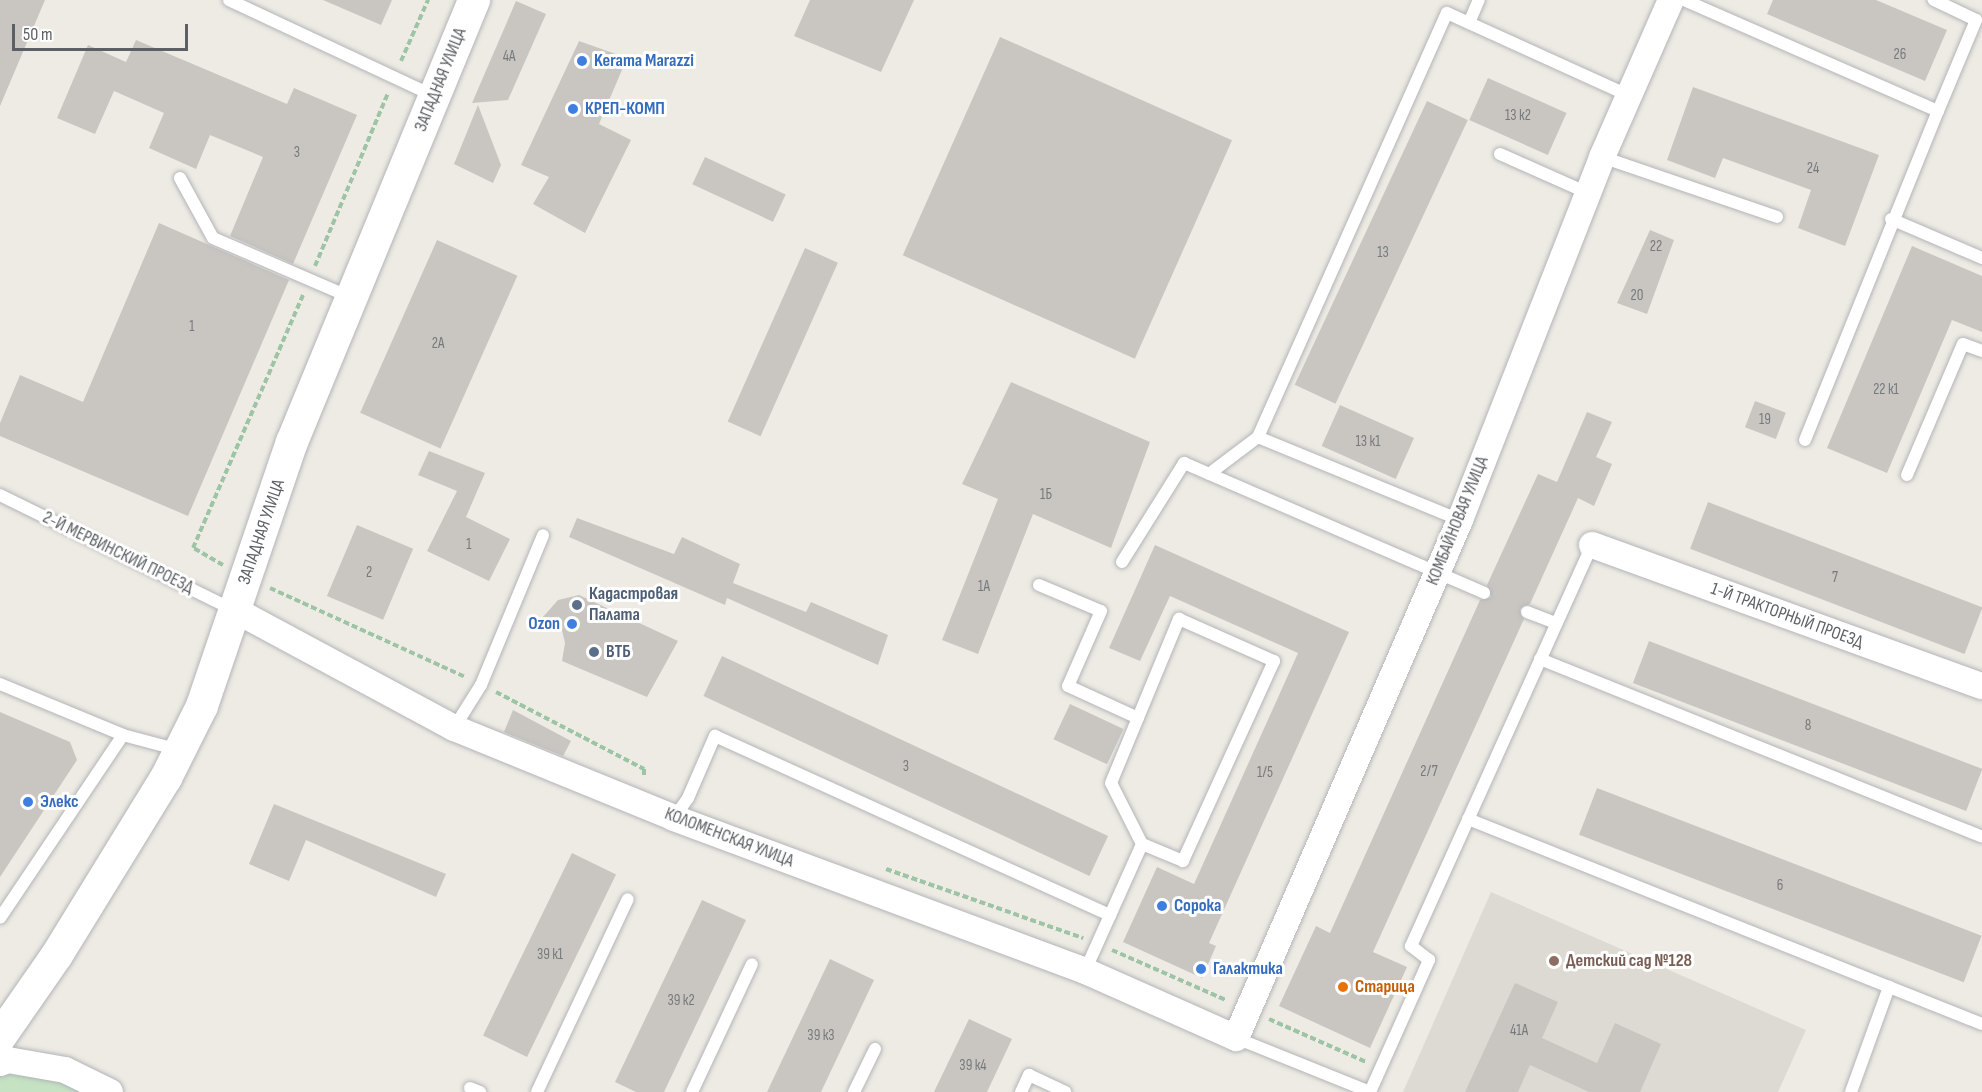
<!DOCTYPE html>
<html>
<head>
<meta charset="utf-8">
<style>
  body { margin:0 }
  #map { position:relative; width:1982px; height:1092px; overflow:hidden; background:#eeebe4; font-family:"Sofia Sans Condensed",sans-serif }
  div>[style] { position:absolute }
  .education>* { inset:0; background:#dddad3 }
  .green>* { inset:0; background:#c5e3c3 }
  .building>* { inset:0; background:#c9c6c2; transform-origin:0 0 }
  .path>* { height:4px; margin-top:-2px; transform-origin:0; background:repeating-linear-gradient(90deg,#9cc4a5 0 6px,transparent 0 9px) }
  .roads { filter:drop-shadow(0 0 2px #b2b5b8) drop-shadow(0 0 2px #b2b5b8) }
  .service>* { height:12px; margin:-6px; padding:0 6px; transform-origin:6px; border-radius:6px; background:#fff }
  .minor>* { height:26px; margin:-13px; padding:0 13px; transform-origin:13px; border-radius:13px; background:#fff }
  .tertiary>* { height:32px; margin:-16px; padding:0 16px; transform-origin:16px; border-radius:16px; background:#fff }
  .dots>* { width:16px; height:16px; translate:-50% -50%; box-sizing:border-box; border:3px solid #fff; border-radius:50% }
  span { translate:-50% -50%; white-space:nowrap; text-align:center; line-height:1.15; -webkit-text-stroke:6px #fff; paint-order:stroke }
  .number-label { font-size:15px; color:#777a7c }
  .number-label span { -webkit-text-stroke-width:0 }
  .shop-label { font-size:18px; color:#366cbe; font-weight:700 }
  .left { translate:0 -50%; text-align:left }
  .right { translate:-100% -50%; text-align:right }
  .street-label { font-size:18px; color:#5c6064 }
  .service-label { font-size:18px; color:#4e5e75; font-weight:700 }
  .education-label { font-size:18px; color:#785e54; font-weight:700 }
  .food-label { font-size:18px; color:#c56008; font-weight:700 }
  .scale { position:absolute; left:12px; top:24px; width:176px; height:27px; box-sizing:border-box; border:3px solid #5c6064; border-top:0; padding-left:8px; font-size:18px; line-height:21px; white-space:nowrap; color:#5c6064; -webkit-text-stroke:4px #fff; paint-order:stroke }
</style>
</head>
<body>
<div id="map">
  <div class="education">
    <i style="clip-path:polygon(1491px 892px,1806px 1030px,1778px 1092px,1403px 1092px)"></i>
  </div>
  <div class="green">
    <i style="clip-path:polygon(0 1071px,63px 1081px,87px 1092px,0 1092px)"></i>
  </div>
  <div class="building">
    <i style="clip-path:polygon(0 0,45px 0,0 106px)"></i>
    <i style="clip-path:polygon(323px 0,392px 0,381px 25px)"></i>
    <i style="clip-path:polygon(810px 0,914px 0,881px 72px,794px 36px)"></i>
    <i style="clip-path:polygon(1773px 0,1876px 0,1947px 30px,1925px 81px,1767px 14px)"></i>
    <i style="clip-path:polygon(516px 1px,546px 14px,508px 100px,472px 103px)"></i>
    <i style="left:1000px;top:37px;width:254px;height:239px;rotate:24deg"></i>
    <i style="clip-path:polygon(136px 40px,287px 104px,294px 88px,357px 115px,293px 264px,230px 236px,263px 157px,210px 135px,196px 169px,149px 148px,164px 113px,114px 91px,95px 134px,57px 118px,88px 45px,126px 62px)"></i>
    <i style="clip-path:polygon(579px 41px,627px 58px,599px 124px,631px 140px,585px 233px,533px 204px,549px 177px,521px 165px)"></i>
    <i style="left:1488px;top:78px;width:86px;height:46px;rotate:24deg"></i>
    <i style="clip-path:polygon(1693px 87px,1879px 155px,1845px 246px,1798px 228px,1811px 190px,1723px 158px,1715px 178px,1667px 160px)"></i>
    <i style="left:1427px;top:101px;width:45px;height:313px;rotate:25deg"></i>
    <i style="clip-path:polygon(478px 105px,501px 165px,493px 183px,454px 164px)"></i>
    <i style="left:705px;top:157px;width:89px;height:30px;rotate:25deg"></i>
    <i style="clip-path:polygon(159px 223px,289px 280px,188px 516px,0 436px,0 423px,20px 375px,83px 402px)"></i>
    <i style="clip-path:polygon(1650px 230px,1674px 240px,1647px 314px,1617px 303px)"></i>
    <i style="left:437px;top:240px;width:88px;height:189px;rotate:24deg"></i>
    <i style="clip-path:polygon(1912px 246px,1982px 276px,1982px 332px,1952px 320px,1887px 473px,1827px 448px)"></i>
    <i style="left:805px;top:248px;width:36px;height:190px;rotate:24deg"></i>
    <i style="clip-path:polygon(1011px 382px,1150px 442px,1111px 548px,1033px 514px,978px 654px,942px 640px,998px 499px,962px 484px)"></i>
    <i style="left:1755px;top:401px;width:33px;height:28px;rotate:21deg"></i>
    <i style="left:1340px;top:405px;width:81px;height:45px;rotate:24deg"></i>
    <i style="clip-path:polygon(1587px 412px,1612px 422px,1596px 457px,1612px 464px,1594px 506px,1578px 498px,1530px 604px,1520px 609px,1524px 619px,1373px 952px,1407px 967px,1370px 1048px,1279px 1006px,1316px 926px,1330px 933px,1480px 600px,1491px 597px,1487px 585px,1538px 474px,1557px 482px)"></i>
    <i style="clip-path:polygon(429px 451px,485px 473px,466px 517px,510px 539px,489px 581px,427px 551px,457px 491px,418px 475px)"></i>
    <i style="left:1708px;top:502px;width:294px;height:50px;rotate:21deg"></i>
    <i style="clip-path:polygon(577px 518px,674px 554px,682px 537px,740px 564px,733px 583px,806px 612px,811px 602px,888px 635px,878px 665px,727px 598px,725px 605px,569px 537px)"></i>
    <i style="left:357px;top:525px;width:61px;height:77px;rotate:23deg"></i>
    <i style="clip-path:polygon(1155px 545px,1349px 632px,1209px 943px,1216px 946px,1202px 978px,1123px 942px,1157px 867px,1194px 884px,1298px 653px,1170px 596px,1140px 661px,1109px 648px)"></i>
    <i style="clip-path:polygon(579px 595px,678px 641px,647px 697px,562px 661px,565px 643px,561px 626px,542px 618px,558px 600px)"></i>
    <i style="left:1649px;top:641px;width:357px;height:45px;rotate:21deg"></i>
    <i style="left:722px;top:656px;width:426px;height:44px;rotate:25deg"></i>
    <i style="left:1070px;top:704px;width:59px;height:39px;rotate:25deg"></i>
    <i style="clip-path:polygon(513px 710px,571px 741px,563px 756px,504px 732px)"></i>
    <i style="clip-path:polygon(0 712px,70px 742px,77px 760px,0 877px)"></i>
    <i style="left:1597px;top:788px;width:412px;height:50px;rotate:21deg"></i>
    <i style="clip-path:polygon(274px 804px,446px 874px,436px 897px,306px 840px,289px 881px,249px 864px)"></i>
    <i style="left:572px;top:853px;width:49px;height:203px;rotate:26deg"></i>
    <i style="clip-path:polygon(702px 900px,746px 920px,664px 1092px,636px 1092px,615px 1082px)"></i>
    <i style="clip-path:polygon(830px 959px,874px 980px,821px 1092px,767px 1092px)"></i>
    <i style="clip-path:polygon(1515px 983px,1558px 1002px,1542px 1038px,1597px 1063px,1615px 1023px,1661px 1044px,1640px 1092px,1589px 1092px,1530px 1065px,1518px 1092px,1465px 1092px)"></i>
    <i style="clip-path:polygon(969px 1019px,1012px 1039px,987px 1092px,934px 1092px)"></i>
  </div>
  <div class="path">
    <i style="left:401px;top:61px;width:67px;rotate:-66.1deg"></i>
    <i style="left:315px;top:266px;width:188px;rotate:-67.1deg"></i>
    <i style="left:223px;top:565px;width:34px;rotate:-150deg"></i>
    <i style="left:193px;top:548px;width:276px;rotate:-66.5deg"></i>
    <i style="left:270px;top:588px;width:214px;rotate:24.5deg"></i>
    <i style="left:496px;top:692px;width:167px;rotate:27.5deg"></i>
    <i style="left:644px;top:769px;width:9px;rotate:90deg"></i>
    <i style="left:886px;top:869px;width:209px;rotate:19.3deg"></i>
    <i style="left:1112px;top:950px;width:124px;rotate:23.7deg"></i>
    <i style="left:1269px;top:1019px;width:106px;rotate:23.9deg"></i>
  </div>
  <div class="roads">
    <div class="service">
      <i style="left:229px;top:0;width:226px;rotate:25.1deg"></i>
      <i style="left:1684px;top:0;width:277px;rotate:23.6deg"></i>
      <i style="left:1938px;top:111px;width:99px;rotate:-67.3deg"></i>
      <i style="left:1976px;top:20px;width:47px;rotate:-154.5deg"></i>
      <i style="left:1469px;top:23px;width:25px;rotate:-67deg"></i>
      <i style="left:1500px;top:154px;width:96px;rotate:23.9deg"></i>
      <i style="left:1602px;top:157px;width:185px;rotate:18.9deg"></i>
      <i style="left:180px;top:178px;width:68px;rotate:61.2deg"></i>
      <i style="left:213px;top:238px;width:149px;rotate:23.3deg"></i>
      <i style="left:1891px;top:219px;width:99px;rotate:23.2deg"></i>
      <i style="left:1805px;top:440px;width:355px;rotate:-68deg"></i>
      <i style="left:1209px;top:474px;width:61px;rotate:-37.1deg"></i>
      <i style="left:1907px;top:475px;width:142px;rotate:-66.9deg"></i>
      <i style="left:1963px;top:344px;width:20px;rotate:20deg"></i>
      <i style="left:0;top:495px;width:261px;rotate:26.2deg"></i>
      <i style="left:1460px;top:520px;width:218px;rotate:-157.7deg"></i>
      <i style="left:1258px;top:437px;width:464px;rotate:-66deg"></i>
      <i style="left:1447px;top:13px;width:199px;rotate:24.4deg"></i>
      <i style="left:1122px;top:562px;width:117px;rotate:-57.9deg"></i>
      <i style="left:1184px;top:463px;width:327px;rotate:23.4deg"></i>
      <i style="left:1039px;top:585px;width:67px;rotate:22.8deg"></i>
      <i style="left:1101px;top:611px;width:82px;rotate:113.7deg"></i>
      <i style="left:1068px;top:686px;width:77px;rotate:24.6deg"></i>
      <i style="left:1527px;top:612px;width:31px;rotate:21deg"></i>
      <i style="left:1179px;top:619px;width:104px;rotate:23.9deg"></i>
      <i style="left:1274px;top:661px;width:220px;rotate:114.5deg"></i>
      <i style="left:1183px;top:861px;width:44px;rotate:-157.5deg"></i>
      <i style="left:1142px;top:844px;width:68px;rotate:-116.9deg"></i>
      <i style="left:1111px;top:783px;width:178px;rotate:-67.5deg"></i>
      <i style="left:1540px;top:659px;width:476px;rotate:21.9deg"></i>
      <i style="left:0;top:684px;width:133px;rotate:22.5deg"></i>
      <i style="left:123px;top:735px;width:220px;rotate:123.9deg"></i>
      <i style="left:454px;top:728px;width:51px;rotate:-57.9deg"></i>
      <i style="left:481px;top:685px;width:162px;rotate:-67.5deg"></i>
      <i style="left:123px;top:735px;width:58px;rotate:15deg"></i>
      <i style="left:674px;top:818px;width:24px;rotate:-55deg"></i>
      <i style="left:688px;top:798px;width:68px;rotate:-66.5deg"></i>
      <i style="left:715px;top:736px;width:434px;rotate:24.4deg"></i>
      <i style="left:1468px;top:819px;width:553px;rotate:21.74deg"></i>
      <i style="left:1085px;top:971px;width:139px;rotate:-65.8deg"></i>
      <i style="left:1236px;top:1038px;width:144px;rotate:21.9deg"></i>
      <i style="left:470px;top:1088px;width:11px;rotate:22deg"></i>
      <i style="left:537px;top:1092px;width:213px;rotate:-64.8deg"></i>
      <i style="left:692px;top:1092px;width:141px;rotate:-64.9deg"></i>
      <i style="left:854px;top:1092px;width:48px;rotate:-64deg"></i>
      <i style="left:1021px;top:1092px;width:19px;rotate:-65deg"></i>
      <i style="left:1029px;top:1075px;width:40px;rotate:25deg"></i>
      <i style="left:1370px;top:1092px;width:145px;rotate:-65.9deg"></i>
      <i style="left:1429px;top:960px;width:23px;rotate:-142deg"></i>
      <i style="left:1411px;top:946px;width:440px;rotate:-65.7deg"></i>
      <i style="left:1851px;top:1092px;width:112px;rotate:-70.1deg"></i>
    </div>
    <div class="minor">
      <i style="left:1592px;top:545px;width:415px;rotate:19.9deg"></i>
      <i style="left:235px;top:610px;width:249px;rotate:28.3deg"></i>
      <i style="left:454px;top:728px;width:238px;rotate:22.2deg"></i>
      <i style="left:674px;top:818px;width:439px;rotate:20.4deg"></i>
      <i style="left:1085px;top:971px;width:165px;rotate:23.9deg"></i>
      <i style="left:1236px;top:1038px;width:564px;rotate:-66.61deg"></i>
      <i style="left:1460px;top:520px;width:390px;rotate:-68.6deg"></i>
      <i style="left:1602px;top:157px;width:171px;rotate:-66.3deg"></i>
      <i style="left:0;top:1063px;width:9px;rotate:-21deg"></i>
      <i style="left:8px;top:1060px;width:58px;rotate:10deg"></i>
      <i style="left:65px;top:1070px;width:50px;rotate:26.1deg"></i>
    </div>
    <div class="tertiary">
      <i style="left:0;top:1037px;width:100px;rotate:-55.2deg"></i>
      <i style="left:57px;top:955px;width:208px;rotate:-58.4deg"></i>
      <i style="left:166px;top:778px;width:80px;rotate:-63.4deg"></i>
      <i style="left:202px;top:706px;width:279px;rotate:-71.2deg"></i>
      <i style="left:292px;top:442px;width:478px;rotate:-67.6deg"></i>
    </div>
  </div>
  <div class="dots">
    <i style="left:582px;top:61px;background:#3f7fe0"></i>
    <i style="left:573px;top:109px;background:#3f7fe0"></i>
    <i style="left:577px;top:605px;background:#5c6f8a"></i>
    <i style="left:572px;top:624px;background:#3f7fe0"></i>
    <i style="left:594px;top:652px;background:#5c6f8a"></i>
    <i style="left:28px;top:802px;background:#3f7fe0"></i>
    <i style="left:1162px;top:906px;background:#3f7fe0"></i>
    <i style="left:1554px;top:961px;background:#8d6e63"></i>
    <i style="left:1201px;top:969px;background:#3f7fe0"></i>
    <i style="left:1343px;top:987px;background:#e8710a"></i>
  </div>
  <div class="number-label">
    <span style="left:1900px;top:55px">26</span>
    <span style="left:509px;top:57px">4А</span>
    <span style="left:1518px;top:116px">13 к2</span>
    <span style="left:297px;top:153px">3</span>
    <span style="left:1813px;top:169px">24</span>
    <span style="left:1656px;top:247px">22</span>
    <span style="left:1383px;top:253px">13</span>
    <span style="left:1637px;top:296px">20</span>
    <span style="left:192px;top:327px">1</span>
    <span style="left:438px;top:344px">2А</span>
    <span style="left:1886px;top:390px">22 к1</span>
    <span style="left:1765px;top:420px">19</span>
    <span style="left:1368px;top:442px">13 к1</span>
    <span style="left:1046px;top:495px">1Б</span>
    <span style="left:469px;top:545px">1</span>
    <span style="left:369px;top:573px">2</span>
    <span style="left:1835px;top:578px">7</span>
    <span style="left:984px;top:587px">1А</span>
    <span style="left:1808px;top:726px">8</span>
    <span style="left:906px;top:767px">3</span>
    <span style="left:1429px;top:772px">2/7</span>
    <span style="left:1265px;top:773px">1/5</span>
    <span style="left:1780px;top:886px">6</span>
    <span style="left:550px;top:955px">39 к1</span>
    <span style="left:681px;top:1001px">39 к2</span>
    <span style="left:1519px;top:1031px">41А</span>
    <span style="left:821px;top:1036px">39 к3</span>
    <span style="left:973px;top:1066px">39 к4</span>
  </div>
  <div class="shop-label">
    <span class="left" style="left:594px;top:61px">Kerama Marazzi</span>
    <span class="left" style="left:585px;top:109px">КРЕП-КОМП</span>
    <span class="right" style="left:560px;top:624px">Ozon</span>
    <span class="left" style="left:40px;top:802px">Элекс</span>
    <span class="left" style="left:1174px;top:906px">Сорока</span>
    <span class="left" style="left:1213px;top:969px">Галактика</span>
  </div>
  <div class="street-label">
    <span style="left:441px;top:80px;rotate:-68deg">ЗАПАДНАЯ УЛИЦА</span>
    <span style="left:1458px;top:521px;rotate:-68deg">КОМБАЙНОВАЯ УЛИЦА</span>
    <span style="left:262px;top:532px;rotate:-71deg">ЗАПАДНАЯ УЛИЦА</span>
    <span style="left:118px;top:553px;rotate:26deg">2-Й МЕРВИНСКИЙ ПРОЕЗД</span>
    <span style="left:1787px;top:616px;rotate:20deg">1-Й ТРАКТОРНЫЙ ПРОЕЗД</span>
    <span style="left:729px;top:838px;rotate:21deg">КОЛОМЕНСКАЯ УЛИЦА</span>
  </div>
  <div class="service-label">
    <span class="left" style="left:589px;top:605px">Кадастровая<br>Палата</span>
    <span class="left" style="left:606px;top:652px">ВТБ</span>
  </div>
  <div class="education-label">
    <span class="left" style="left:1566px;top:961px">Детский сад №128</span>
  </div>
  <div class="food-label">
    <span class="left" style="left:1355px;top:987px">Старица</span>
  </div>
  <div class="scale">50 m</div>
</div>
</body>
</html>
